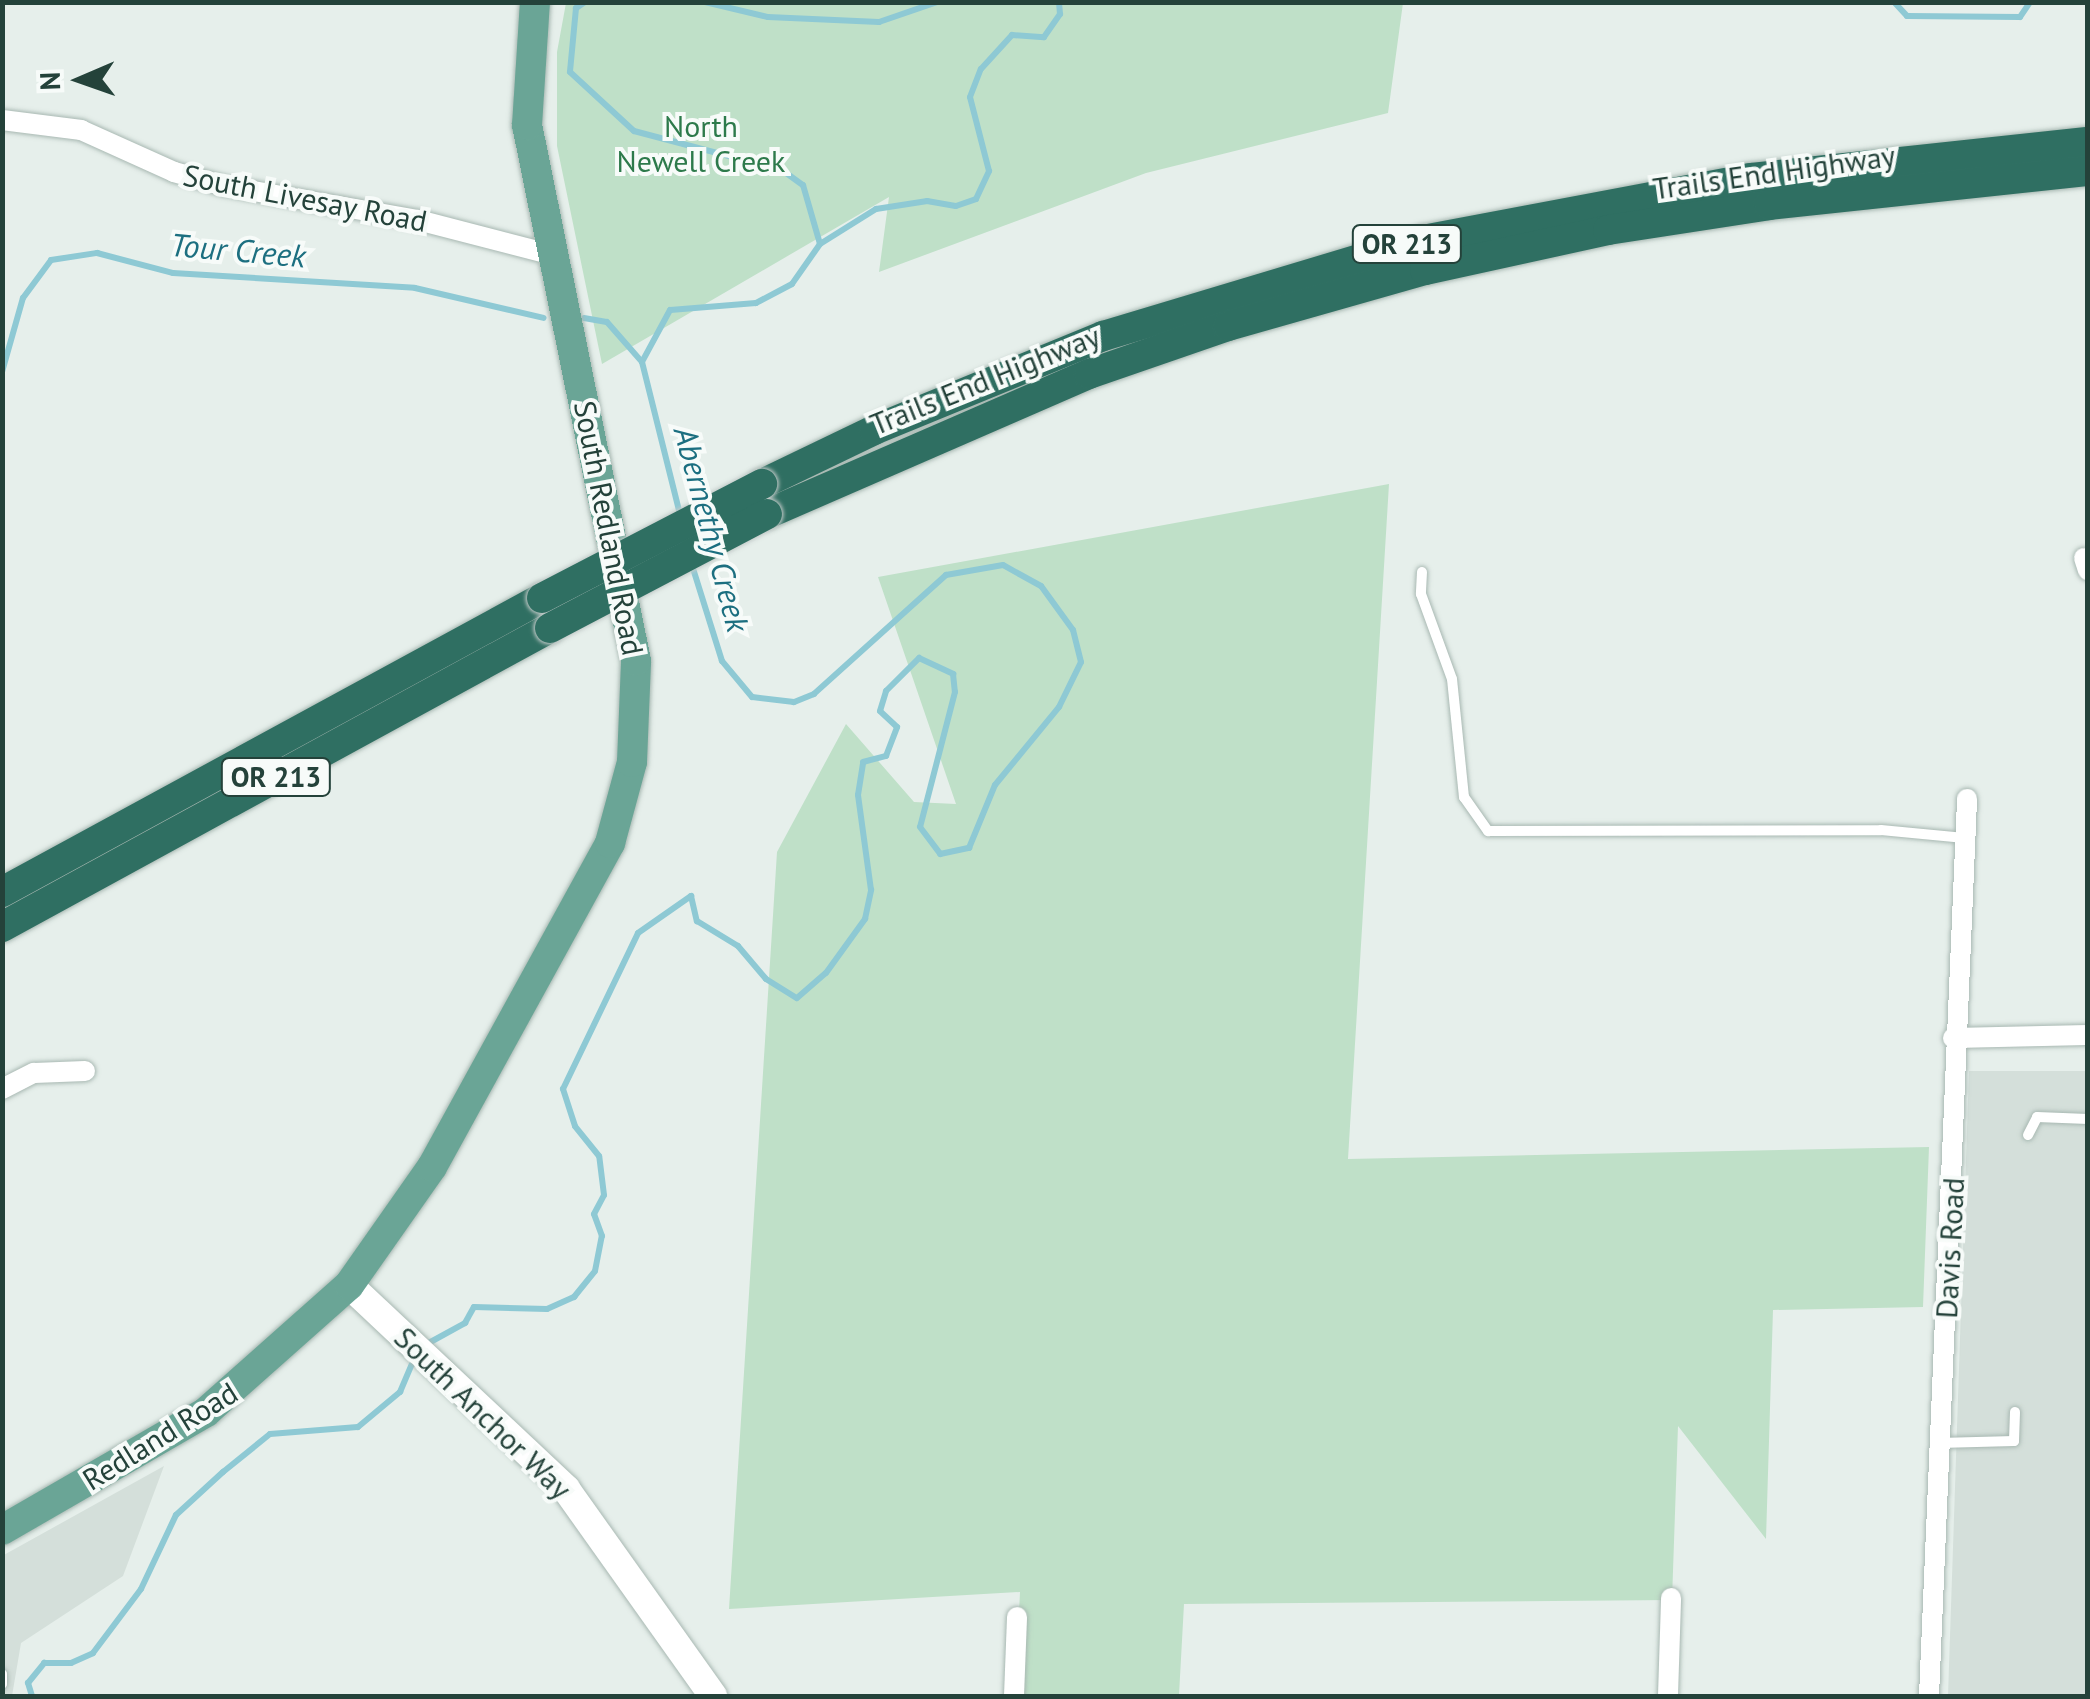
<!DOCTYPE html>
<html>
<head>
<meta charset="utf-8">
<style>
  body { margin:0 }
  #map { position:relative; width:2090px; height:1699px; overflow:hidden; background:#e6efeb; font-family:"PT Sans",sans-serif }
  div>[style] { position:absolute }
  .built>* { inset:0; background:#d4dfda }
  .green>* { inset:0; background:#bfe0c8 }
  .stream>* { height:6px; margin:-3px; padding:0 3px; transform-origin:3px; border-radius:3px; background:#8ec9d4 }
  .roads { filter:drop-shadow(0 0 2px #a8b8b2) drop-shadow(0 0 2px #a8b8b2) }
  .lane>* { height:10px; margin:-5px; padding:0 5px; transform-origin:5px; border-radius:5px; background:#fff }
  .street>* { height:20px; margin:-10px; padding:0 10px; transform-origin:10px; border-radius:10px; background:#fff }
  .secondary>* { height:28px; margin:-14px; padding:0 14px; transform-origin:14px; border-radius:14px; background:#fff }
  .primary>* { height:30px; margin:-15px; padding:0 15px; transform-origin:15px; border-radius:15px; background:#6aa596 }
  .highway>* { height:30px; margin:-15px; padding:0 15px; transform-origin:15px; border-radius:15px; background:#2f6f62 }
  .bridges { filter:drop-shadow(0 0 2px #c2cac8) drop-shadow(0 0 2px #c2cac8) }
  .highway-bridge>* { height:30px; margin:-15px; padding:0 15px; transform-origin:15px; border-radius:15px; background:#2f6f62 }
  span { translate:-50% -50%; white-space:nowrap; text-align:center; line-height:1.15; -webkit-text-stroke:8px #f7fbf9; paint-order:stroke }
  .shield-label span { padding:2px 8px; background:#f7fbf9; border:2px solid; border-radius:8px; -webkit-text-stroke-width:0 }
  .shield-label { font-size:28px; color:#24423a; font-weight:700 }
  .park-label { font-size:30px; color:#2d7a4b }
  .street-label { font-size:30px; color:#24423a }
  .water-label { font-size:32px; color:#1c6f80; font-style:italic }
  .frame { position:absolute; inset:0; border:5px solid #24423a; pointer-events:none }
  .north { position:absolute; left:30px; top:30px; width:100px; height:100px; -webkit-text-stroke:8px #f7fbf9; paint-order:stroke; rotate:268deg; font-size:28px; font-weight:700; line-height:40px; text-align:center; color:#24423a }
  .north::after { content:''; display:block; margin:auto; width:35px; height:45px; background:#24423a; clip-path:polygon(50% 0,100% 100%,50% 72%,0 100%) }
</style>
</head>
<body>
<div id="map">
  <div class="built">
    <i style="clip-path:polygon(1969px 1071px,2087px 1071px,2087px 1696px,1948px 1696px)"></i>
    <i style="clip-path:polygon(164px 1466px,123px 1576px,21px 1643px,12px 1696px,3px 1696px,2px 1556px)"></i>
  </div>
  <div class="green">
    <i style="clip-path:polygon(566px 3px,566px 2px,1403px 3px,1388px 113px,1146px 173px,879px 272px,889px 197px,602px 364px,557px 146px,557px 52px)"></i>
    <i style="clip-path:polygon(1389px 484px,1348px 1159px,1929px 1147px,1923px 1307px,1773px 1310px,1766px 1539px,1678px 1426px,1672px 1600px,1184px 1604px,1179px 1695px,1125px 1696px,1015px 1696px,1020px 1592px,729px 1609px,777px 852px,846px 724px,914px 802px,956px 804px,878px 577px)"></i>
  </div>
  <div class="stream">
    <i style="left:585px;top:2px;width:11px;rotate:146deg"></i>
    <i style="left:576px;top:8px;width:64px;rotate:95.4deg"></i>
    <i style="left:570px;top:72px;width:87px;rotate:42.7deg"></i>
    <i style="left:634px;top:131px;width:153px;rotate:14.8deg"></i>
    <i style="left:782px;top:170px;width:26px;rotate:36deg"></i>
    <i style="left:803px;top:185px;width:61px;rotate:73.9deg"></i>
    <i style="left:820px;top:244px;width:49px;rotate:125deg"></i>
    <i style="left:792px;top:284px;width:41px;rotate:152.2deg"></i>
    <i style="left:756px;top:303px;width:86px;rotate:175.3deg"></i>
    <i style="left:670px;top:310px;width:59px;rotate:118.3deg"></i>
    <i style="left:642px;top:362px;width:161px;rotate:76deg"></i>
    <i style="left:705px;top:2px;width:65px;rotate:13.4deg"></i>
    <i style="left:768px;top:17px;width:111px;rotate:2.6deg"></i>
    <i style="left:879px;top:22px;width:61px;rotate:-19deg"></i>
    <i style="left:1795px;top:2px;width:2px"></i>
    <i style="left:1894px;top:2px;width:19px;rotate:47deg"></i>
    <i style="left:1907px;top:16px;width:113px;rotate:0.5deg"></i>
    <i style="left:2020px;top:17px;width:18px;rotate:-56deg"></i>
    <i style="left:820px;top:244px;width:66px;rotate:-32deg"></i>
    <i style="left:876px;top:209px;width:52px;rotate:-8.9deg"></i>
    <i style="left:927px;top:201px;width:29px;rotate:10deg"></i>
    <i style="left:956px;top:206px;width:21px;rotate:-19deg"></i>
    <i style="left:976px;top:199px;width:31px;rotate:-65deg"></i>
    <i style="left:989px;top:171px;width:76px;rotate:-104.4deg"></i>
    <i style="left:970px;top:97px;width:30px;rotate:-69deg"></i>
    <i style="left:981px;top:69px;width:46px;rotate:-47.6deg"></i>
    <i style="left:1012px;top:35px;width:32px;rotate:4deg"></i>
    <i style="left:1044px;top:37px;width:28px;rotate:-55deg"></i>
    <i style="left:1060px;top:14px;width:12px;rotate:-95deg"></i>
    <i style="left:584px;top:318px;width:23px;rotate:10deg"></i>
    <i style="left:607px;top:322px;width:53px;rotate:48.8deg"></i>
    <i style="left:2px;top:372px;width:77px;rotate:-74.2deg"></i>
    <i style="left:23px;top:298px;width:47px;rotate:-53.6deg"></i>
    <i style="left:51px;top:260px;width:47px;rotate:-8.7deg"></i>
    <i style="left:97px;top:253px;width:79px;rotate:14.7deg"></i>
    <i style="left:173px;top:273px;width:242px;rotate:3.5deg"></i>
    <i style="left:415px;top:288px;width:132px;rotate:13.1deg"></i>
    <i style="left:425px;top:1345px;width:46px;rotate:-28.8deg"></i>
    <i style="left:465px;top:1323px;width:18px;rotate:-61deg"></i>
    <i style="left:474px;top:1307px;width:73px;rotate:1.6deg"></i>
    <i style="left:547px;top:1309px;width:30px;rotate:-24deg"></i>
    <i style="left:574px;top:1297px;width:33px;rotate:-51deg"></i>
    <i style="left:595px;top:1271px;width:36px;rotate:-79deg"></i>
    <i style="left:602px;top:1236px;width:23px;rotate:-110deg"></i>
    <i style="left:594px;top:1214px;width:21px;rotate:-62deg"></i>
    <i style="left:604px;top:1195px;width:39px;rotate:-97deg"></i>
    <i style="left:599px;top:1156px;width:38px;rotate:-129deg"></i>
    <i style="left:575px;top:1126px;width:39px;rotate:-108deg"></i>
    <i style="left:563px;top:1089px;width:173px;rotate:-64.3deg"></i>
    <i style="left:638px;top:933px;width:65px;rotate:-34.9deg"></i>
    <i style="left:691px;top:896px;width:26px;rotate:77deg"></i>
    <i style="left:697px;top:921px;width:48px;rotate:31.4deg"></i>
    <i style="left:738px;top:946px;width:43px;rotate:49.7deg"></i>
    <i style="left:766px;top:979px;width:36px;rotate:32deg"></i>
    <i style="left:797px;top:998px;width:38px;rotate:-41deg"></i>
    <i style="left:826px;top:973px;width:67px;rotate:-54.2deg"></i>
    <i style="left:865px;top:919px;width:30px;rotate:-78deg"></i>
    <i style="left:871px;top:890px;width:96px;rotate:-97.8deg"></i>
    <i style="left:858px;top:795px;width:33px;rotate:-81deg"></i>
    <i style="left:863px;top:762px;width:24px;rotate:-15deg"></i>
    <i style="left:886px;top:756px;width:31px;rotate:-69deg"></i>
    <i style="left:897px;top:727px;width:23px;rotate:-137deg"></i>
    <i style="left:880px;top:711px;width:21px;rotate:-73deg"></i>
    <i style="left:886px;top:691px;width:47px;rotate:-45deg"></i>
    <i style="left:919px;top:658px;width:38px;rotate:25deg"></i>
    <i style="left:953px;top:674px;width:18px;rotate:84deg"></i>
    <i style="left:955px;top:692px;width:139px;rotate:104.5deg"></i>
    <i style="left:920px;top:827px;width:34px;rotate:53deg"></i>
    <i style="left:940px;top:854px;width:30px;rotate:-12deg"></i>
    <i style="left:969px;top:848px;width:68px;rotate:-67.6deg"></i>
    <i style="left:995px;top:785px;width:101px;rotate:-50.6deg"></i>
    <i style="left:1059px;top:707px;width:50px;rotate:-63.9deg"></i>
    <i style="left:1081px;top:662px;width:33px;rotate:-104deg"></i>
    <i style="left:1073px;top:630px;width:54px;rotate:-126deg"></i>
    <i style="left:1041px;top:586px;width:43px;rotate:-151.1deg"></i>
    <i style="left:1003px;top:565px;width:58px;rotate:170deg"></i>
    <i style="left:946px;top:575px;width:178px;rotate:138deg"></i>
    <i style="left:814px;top:694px;width:22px;rotate:158deg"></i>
    <i style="left:794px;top:702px;width:42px;rotate:-173.2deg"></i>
    <i style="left:752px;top:697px;width:47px;rotate:-129.8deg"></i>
    <i style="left:722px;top:661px;width:101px;rotate:-107.4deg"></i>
    <i style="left:32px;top:1696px;width:14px;rotate:-107deg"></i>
    <i style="left:28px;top:1683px;width:26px;rotate:-51deg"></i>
    <i style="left:44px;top:1663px;width:27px"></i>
    <i style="left:71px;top:1663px;width:24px;rotate:-24deg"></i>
    <i style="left:93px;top:1653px;width:80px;rotate:-53.1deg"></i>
    <i style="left:141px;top:1589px;width:82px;rotate:-64.7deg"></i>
    <i style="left:176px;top:1515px;width:64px;rotate:-42.5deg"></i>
    <i style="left:223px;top:1472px;width:60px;rotate:-39deg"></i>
    <i style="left:270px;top:1434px;width:88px;rotate:-4.5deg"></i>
    <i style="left:358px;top:1427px;width:55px;rotate:-39.8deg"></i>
    <i style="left:400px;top:1392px;width:36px;rotate:-67deg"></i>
  </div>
  <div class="roads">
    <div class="lane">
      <i style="left:1422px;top:572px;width:22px;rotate:93deg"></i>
      <i style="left:1421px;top:594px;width:90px;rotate:70deg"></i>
      <i style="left:1452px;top:679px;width:119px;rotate:84.2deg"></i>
      <i style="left:1464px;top:797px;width:42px;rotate:54.8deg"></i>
      <i style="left:1488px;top:831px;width:393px;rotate:-0.1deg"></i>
      <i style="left:1881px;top:830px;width:84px;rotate:5.4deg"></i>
      <i style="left:2028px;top:1135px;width:20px;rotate:-63deg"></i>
      <i style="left:2037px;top:1117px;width:51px;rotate:2.2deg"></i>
      <i style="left:1939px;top:1443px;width:75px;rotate:-1.5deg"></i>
      <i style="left:2014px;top:1441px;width:29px;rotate:-88deg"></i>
      <i style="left:2px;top:1674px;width:10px;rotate:90deg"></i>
    </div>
    <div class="street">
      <i style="left:2px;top:120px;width:80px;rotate:7.2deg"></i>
      <i style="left:81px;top:130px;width:102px;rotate:24.3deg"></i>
      <i style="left:174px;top:172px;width:53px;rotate:15.4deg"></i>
      <i style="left:225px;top:186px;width:196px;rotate:10deg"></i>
      <i style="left:418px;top:220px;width:139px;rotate:14.5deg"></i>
      <i style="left:2084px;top:558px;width:13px;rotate:72deg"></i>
      <i style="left:1953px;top:1038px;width:135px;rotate:-1.3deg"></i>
      <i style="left:2px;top:1089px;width:36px;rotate:-27deg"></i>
      <i style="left:34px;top:1073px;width:51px;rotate:-2.2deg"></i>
      <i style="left:1014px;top:1696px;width:79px;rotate:-87.8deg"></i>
      <i style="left:1668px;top:1696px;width:98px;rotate:-88.2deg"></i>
      <i style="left:1929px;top:1696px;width:898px;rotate:-87.57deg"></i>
    </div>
    <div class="secondary">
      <i style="left:349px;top:1285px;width:298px;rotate:43.2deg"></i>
      <i style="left:566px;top:1489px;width:254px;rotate:54.6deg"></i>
    </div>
    <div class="primary">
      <i style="left:2px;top:1530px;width:236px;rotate:-30deg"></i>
      <i style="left:206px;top:1412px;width:191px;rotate:-41.6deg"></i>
      <i style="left:349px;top:1285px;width:144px;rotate:-54.9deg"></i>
      <i style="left:432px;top:1167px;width:370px;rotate:-61.2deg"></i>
      <i style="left:610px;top:843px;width:84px;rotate:-74.8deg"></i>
      <i style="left:632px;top:762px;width:101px;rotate:-87.7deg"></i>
      <i style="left:636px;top:661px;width:547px;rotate:-101.49deg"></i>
      <i style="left:527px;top:125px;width:123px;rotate:-86.3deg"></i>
    </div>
    <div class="highway">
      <i style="left:762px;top:484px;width:124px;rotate:-25.7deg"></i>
      <i style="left:874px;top:430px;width:248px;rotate:-22.3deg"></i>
      <i style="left:1103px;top:336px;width:334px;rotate:-16.7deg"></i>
      <i style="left:1423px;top:240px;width:333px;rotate:-10.7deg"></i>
      <i style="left:1750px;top:178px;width:340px;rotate:-6.1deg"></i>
      <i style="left:767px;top:514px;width:351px;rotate:-23.5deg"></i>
      <i style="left:1089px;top:374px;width:147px;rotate:-19.1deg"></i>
      <i style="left:1228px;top:326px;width:205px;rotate:-15.9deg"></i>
      <i style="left:1425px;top:270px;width:187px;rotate:-12.3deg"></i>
      <i style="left:1608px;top:230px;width:163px;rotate:-8.8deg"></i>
      <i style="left:1769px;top:205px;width:321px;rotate:-6.1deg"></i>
      <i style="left:2px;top:892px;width:615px;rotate:-28.57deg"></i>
      <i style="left:2px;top:927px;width:624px;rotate:-28.62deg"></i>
    </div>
  </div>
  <div class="bridges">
    <div class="highway-bridge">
      <i style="left:542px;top:598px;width:248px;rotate:-27.4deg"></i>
      <i style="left:550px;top:628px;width:245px;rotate:-27.7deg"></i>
    </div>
  </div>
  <div class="shield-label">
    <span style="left:1407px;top:244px">OR 213</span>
    <span style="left:276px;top:777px">OR 213</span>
  </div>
  <div class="park-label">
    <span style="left:701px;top:143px">North<br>Newell Creek</span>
  </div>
  <div class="street-label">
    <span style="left:1774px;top:172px;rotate:-8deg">Trails End Highway</span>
    <span style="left:305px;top:198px;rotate:11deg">South Livesay Road</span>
    <span style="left:985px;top:380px;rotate:-22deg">Trails End Highway</span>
    <span style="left:609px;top:528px;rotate:79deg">South Redland Road</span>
    <span style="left:1950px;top:1248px;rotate:-87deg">Davis Road</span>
    <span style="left:483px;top:1413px;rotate:44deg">South Anchor Way</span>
    <span style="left:160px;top:1436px;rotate:-32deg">Redland Road</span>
  </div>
  <div class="water-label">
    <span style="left:238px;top:250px;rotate:5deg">Tour Creek</span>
    <span style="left:712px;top:529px;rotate:75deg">Abernethy Creek</span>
  </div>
  <div class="frame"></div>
  <div class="north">N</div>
</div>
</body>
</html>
